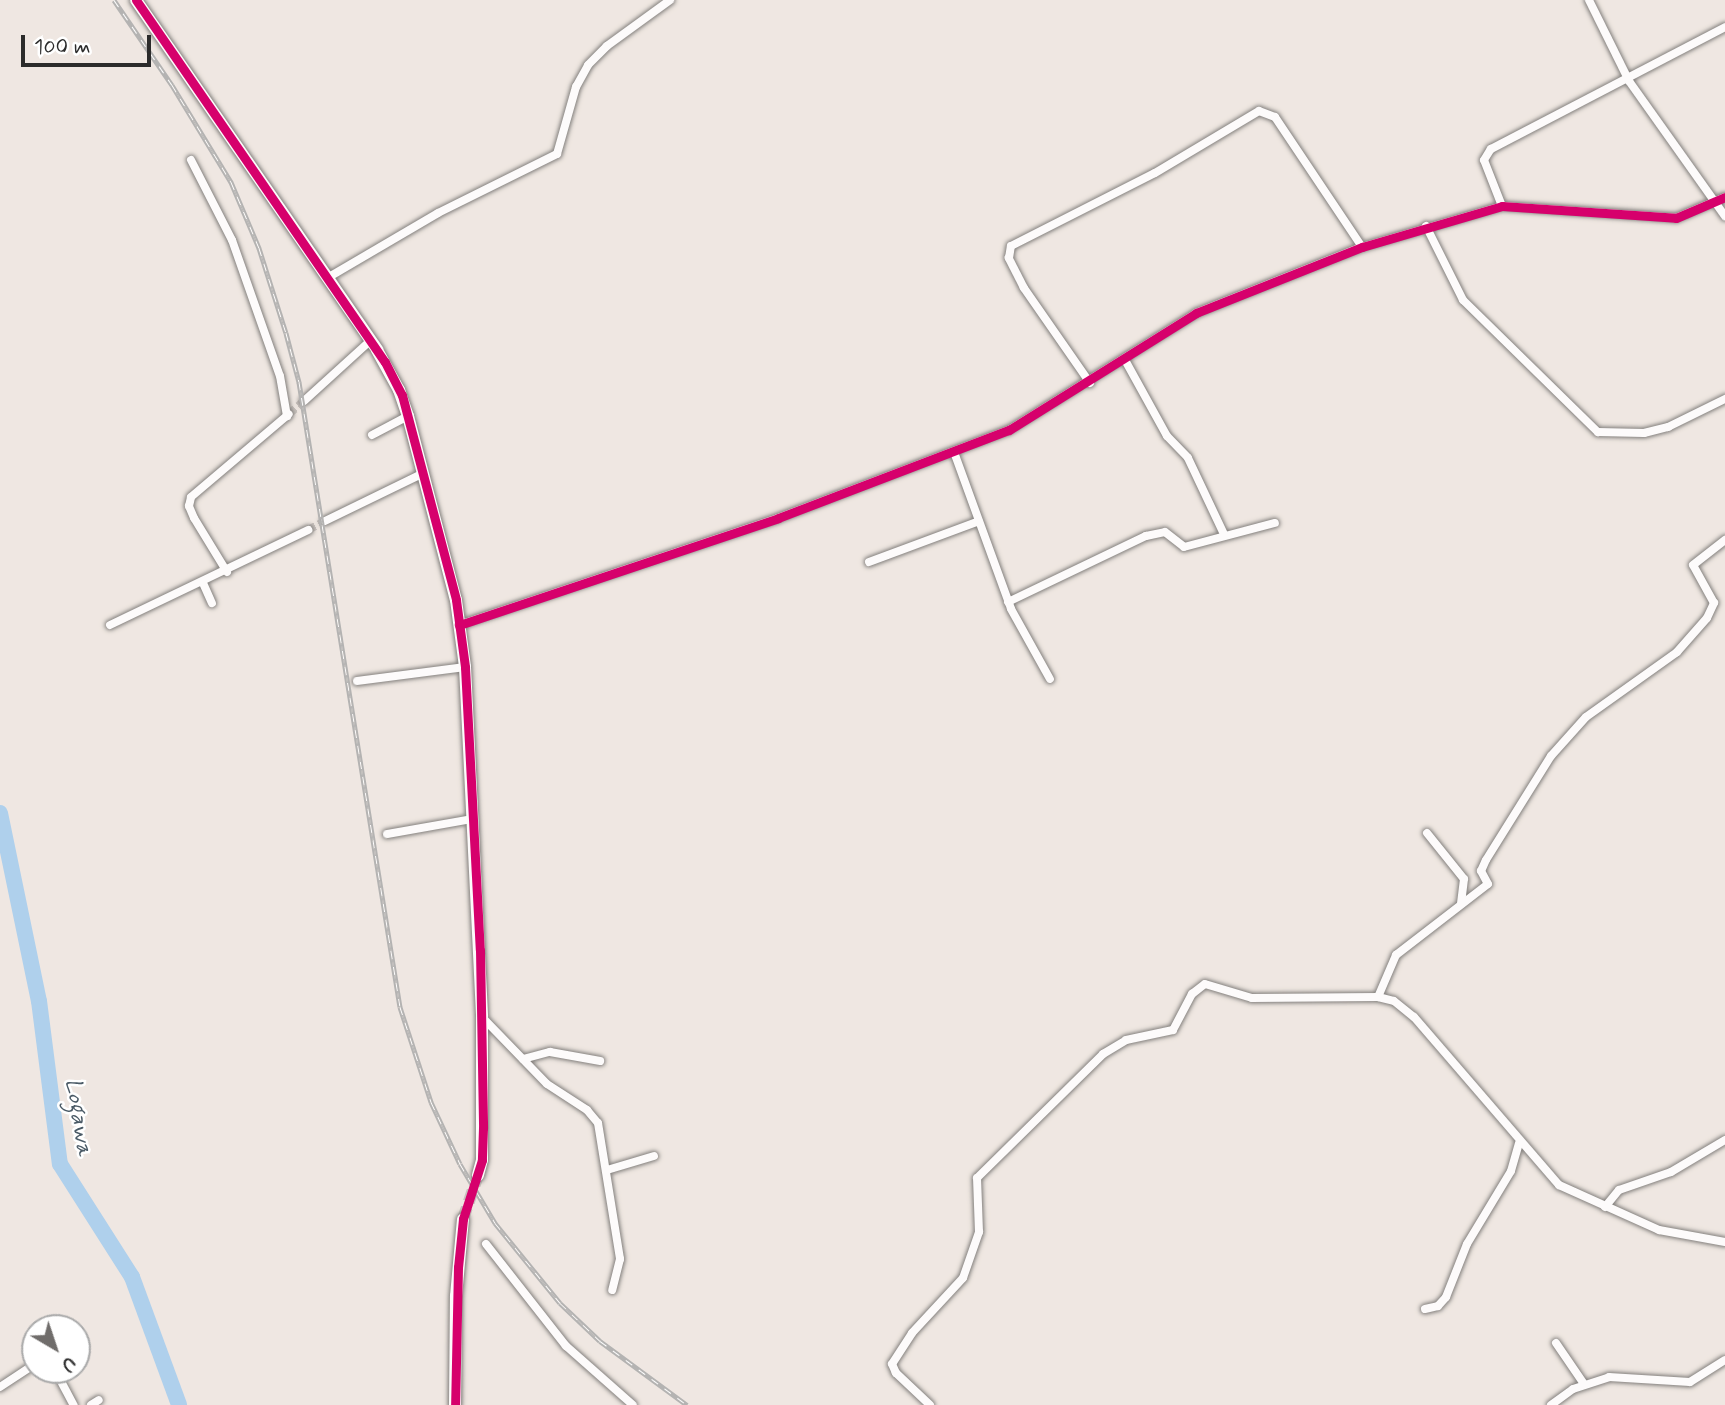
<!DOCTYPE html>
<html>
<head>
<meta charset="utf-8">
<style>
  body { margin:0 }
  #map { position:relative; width:1725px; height:1405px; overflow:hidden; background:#efe7e2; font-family:Mynerve,sans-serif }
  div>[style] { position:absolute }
  .river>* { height:16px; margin:-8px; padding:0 8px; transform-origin:8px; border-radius:8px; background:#afd0ec }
  .street-tunnel>* { height:8px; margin-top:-4px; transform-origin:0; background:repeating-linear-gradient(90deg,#c8c1bd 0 8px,transparent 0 12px) }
  .secondary-tunnel>* { height:12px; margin-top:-6px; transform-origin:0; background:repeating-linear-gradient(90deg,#c8c1bd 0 12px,transparent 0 18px) }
  .roads { filter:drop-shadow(0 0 2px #83807d) drop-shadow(0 0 2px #83807d) }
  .street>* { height:8px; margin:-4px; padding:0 4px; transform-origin:4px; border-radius:4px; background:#fdfbfb }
  .secondary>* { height:12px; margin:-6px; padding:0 6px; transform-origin:6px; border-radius:6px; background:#fdfbfb }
  .rail>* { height:5px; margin-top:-2.5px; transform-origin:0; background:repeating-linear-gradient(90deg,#fff 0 8px,#b4b3b2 0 16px); box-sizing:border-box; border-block:2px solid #b4b3b2 }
  .cycleway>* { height:9px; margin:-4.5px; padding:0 4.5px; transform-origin:4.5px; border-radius:4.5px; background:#d6006c }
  span { translate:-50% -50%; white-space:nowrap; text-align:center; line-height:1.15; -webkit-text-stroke:5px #fff; paint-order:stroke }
  .water-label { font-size:23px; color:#4a5a66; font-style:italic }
  .north { position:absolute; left:21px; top:1314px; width:70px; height:70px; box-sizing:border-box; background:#fff; border:2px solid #aaa; border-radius:50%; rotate:141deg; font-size:19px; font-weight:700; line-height:28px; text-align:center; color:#2b2b2b }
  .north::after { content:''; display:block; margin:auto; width:24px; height:32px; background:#706d6b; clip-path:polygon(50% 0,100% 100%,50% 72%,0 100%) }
  .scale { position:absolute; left:21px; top:35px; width:130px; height:32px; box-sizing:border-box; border:4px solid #2b2b2b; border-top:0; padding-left:9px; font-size:21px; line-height:24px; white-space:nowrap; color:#2b2b2b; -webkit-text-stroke:5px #fff; paint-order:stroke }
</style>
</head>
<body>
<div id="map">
  <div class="river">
    <i style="left:0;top:813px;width:192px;rotate:78.3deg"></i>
    <i style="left:39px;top:1001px;width:164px;rotate:82.7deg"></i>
    <i style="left:60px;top:1164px;width:134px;rotate:57.5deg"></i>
    <i style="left:132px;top:1277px;width:136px;rotate:69.8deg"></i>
  </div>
  <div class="street-tunnel">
    <i style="left:289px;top:414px;width:20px;rotate:-41deg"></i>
    <i style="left:308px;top:530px;width:19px;rotate:-28deg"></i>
  </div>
  <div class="secondary-tunnel">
    <i style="left:463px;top:1219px;width:46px;rotate:-71.2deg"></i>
  </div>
  <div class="roads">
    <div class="street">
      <i style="left:1589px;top:0;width:90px;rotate:63.7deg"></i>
      <i style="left:1629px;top:81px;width:166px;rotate:54.6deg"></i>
      <i style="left:191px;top:160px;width:90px;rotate:62.9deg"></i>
      <i style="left:232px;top:240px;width:144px;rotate:70.6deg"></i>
      <i style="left:280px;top:376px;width:41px;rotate:80.1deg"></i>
      <i style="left:1502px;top:206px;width:49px;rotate:-111.4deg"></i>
      <i style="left:1484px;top:160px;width:13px;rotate:-58deg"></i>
      <i style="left:1491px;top:149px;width:264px;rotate:-27.5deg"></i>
      <i style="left:1426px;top:226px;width:83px;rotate:63.4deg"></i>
      <i style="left:1463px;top:300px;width:189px;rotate:44.4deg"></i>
      <i style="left:1598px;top:432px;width:46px;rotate:1.2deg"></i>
      <i style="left:1644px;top:433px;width:25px;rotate:-14deg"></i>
      <i style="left:1668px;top:427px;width:64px;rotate:-26.2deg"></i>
      <i style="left:329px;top:277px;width:126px;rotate:-30.4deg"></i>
      <i style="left:438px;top:213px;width:133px;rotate:-26.4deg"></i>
      <i style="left:557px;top:154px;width:70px;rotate:-74.2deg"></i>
      <i style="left:576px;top:87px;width:25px;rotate:-61deg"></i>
      <i style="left:588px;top:65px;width:27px;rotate:-45deg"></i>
      <i style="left:607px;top:46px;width:78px;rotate:-36.1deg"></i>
      <i style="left:1125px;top:360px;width:87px;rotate:61.1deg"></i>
      <i style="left:1167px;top:436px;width:30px;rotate:46deg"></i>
      <i style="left:1188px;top:458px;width:84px;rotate:64.7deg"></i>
      <i style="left:1090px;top:383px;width:116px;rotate:-124.8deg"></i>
      <i style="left:1024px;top:288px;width:34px;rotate:-117deg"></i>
      <i style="left:1009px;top:258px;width:12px;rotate:-81deg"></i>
      <i style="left:1011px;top:246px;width:161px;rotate:-26.9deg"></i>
      <i style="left:1155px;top:173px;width:121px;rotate:-30.8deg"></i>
      <i style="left:1259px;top:111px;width:17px;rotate:21deg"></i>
      <i style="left:1275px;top:117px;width:156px;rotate:56.2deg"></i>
      <i style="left:304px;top:401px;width:89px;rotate:-42.3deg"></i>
      <i style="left:372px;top:435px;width:41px;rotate:-27.8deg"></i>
      <i style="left:954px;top:452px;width:167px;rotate:70deg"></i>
      <i style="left:1011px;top:609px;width:80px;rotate:60.9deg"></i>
      <i style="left:325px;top:521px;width:110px;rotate:-25.9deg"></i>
      <i style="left:869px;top:562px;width:117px;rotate:-20.4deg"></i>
      <i style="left:227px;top:572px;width:63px;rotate:-121.4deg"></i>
      <i style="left:194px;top:518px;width:13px;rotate:-113deg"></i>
      <i style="left:189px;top:506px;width:9px;rotate:-77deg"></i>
      <i style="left:191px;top:497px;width:128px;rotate:-40.3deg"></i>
      <i style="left:203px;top:583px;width:22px;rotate:66deg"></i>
      <i style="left:1008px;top:602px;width:153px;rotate:-25.6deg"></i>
      <i style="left:1146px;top:536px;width:19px;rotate:-12deg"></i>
      <i style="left:1165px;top:532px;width:24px;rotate:38deg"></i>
      <i style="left:1184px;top:547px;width:94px;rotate:-14.8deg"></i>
      <i style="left:110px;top:625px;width:220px;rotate:-25.6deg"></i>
      <i style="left:459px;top:625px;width:336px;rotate:-18.5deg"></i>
      <i style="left:778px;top:518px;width:247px;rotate:-20.9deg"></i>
      <i style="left:1009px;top:430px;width:221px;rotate:-32deg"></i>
      <i style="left:1196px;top:313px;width:179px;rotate:-21.7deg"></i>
      <i style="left:1362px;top:247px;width:146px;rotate:-16.3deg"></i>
      <i style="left:1502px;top:206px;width:174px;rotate:3.9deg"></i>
      <i style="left:1676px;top:218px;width:53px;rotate:-23.2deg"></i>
      <i style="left:357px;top:681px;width:109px;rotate:-7.4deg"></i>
      <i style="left:1427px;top:833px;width:59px;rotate:51.2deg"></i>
      <i style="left:1464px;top:879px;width:25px;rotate:97deg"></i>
      <i style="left:387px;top:834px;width:86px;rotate:-10deg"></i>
      <i style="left:1378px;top:997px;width:46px;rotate:-66.8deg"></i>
      <i style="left:1396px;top:955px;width:116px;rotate:-37.7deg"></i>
      <i style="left:1488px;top:884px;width:15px;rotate:-118deg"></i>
      <i style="left:1481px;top:871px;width:12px;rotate:-66deg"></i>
      <i style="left:1486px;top:860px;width:123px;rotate:-58deg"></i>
      <i style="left:1551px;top:756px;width:52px;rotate:-48.1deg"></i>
      <i style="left:1586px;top:717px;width:112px;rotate:-35.5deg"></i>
      <i style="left:1677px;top:652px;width:45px;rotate:-48.6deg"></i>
      <i style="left:1707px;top:618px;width:17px;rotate:-65deg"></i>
      <i style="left:1714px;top:603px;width:43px;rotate:-118.9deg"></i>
      <i style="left:1693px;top:565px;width:41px;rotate:-38deg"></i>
      <i style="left:482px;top:1017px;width:93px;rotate:45.9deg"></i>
      <i style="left:547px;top:1084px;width:48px;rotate:33deg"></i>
      <i style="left:587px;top:1110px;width:17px;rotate:50deg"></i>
      <i style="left:598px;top:1123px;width:138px;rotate:80.8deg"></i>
      <i style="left:620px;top:1259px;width:32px;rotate:104deg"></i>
      <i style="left:523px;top:1059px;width:28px;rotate:-15deg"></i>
      <i style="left:550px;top:1052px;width:51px;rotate:10.2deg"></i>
      <i style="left:607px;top:1170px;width:49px;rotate:-16.6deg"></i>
      <i style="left:1605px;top:1207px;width:22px;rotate:-51deg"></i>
      <i style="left:1619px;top:1190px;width:55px;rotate:-19.1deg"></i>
      <i style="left:1671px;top:1172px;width:63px;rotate:-30.7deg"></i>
      <i style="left:486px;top:1244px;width:130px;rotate:51.9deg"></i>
      <i style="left:566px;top:1346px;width:89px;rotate:41.4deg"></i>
      <i style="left:1425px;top:1309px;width:13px;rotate:-13deg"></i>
      <i style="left:1438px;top:1306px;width:12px;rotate:-48deg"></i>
      <i style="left:1446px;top:1297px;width:57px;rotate:-68.4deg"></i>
      <i style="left:1467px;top:1244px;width:85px;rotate:-58.9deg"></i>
      <i style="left:1511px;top:1171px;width:29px;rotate:-74deg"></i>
      <i style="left:1556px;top:1343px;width:50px;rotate:55.7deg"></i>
      <i style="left:55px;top:1370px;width:40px;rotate:62deg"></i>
      <i style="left:0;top:1387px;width:42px;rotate:-33.3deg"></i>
      <i style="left:91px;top:1405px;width:9px;rotate:-32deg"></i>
      <i style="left:930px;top:1405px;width:47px;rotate:-136.7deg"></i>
      <i style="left:896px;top:1373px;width:10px;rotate:-114deg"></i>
      <i style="left:892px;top:1364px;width:37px;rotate:-57deg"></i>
      <i style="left:912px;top:1333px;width:75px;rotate:-47.2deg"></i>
      <i style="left:963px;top:1278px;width:49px;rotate:-70.8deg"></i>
      <i style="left:979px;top:1232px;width:54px;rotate:-92.1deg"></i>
      <i style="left:977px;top:1178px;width:177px;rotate:-44.5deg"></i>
      <i style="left:1103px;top:1054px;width:27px;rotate:-31deg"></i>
      <i style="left:1126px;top:1040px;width:48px;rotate:-12deg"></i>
      <i style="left:1173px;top:1030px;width:41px;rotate:-62.2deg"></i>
      <i style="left:1192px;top:994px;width:16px;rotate:-38deg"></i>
      <i style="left:1205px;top:984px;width:49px;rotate:16.6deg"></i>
      <i style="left:1252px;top:998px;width:126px;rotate:-0.5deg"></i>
      <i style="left:1378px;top:997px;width:16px;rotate:14deg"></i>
      <i style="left:1394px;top:1001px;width:26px;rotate:39deg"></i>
      <i style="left:1414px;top:1017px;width:222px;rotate:49.2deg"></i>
      <i style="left:1559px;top:1185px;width:110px;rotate:24.2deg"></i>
      <i style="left:1659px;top:1230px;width:67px;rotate:10.3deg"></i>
      <i style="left:1551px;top:1405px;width:27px;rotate:-36deg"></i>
      <i style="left:1573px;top:1389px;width:38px;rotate:-18deg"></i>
      <i style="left:1609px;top:1377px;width:81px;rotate:3.5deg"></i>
      <i style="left:1690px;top:1382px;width:41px;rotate:-32.2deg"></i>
    </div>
    <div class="secondary">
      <i style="left:136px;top:0;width:425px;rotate:55.4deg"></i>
      <i style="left:377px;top:350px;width:46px;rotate:61.2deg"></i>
      <i style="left:399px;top:390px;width:28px;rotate:71deg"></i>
      <i style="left:408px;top:416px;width:190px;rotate:75.4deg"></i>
      <i style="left:456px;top:600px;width:68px;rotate:82.3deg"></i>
      <i style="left:465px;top:667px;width:350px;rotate:87.2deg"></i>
      <i style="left:482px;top:1017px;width:143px;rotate:90deg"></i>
      <i style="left:482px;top:1160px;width:16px;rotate:105deg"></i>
      <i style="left:455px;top:1405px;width:109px;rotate:-89.5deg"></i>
      <i style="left:456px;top:1296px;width:77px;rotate:-84.8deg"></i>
    </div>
  </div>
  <div class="rail">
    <i style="left:114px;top:0;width:103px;rotate:55.7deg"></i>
    <i style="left:172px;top:85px;width:114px;rotate:58.7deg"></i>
    <i style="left:231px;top:182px;width:72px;rotate:67deg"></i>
    <i style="left:259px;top:248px;width:89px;rotate:72.4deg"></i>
    <i style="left:286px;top:333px;width:51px;rotate:75.1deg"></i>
    <i style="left:299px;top:382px;width:633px;rotate:80.82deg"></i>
    <i style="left:400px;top:1007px;width:100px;rotate:71.9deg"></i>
    <i style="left:431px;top:1102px;width:68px;rotate:64.9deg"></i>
    <i style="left:460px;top:1164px;width:69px;rotate:59.3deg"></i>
    <i style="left:495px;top:1223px;width:103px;rotate:50.9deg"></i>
    <i style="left:560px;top:1303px;width:55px;rotate:43.5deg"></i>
    <i style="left:600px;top:1341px;width:108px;rotate:36.3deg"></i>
  </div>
  <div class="cycleway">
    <i style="left:136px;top:0;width:439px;rotate:55.5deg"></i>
    <i style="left:385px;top:362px;width:37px;rotate:63deg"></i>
    <i style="left:402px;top:395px;width:212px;rotate:75.2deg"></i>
    <i style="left:456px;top:600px;width:68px;rotate:82.3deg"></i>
    <i style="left:465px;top:667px;width:283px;rotate:87deg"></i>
    <i style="left:480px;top:950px;width:178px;rotate:89deg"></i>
    <i style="left:483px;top:1128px;width:32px;rotate:92deg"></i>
    <i style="left:482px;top:1160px;width:62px;rotate:107.9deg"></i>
    <i style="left:463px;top:1219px;width:48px;rotate:95.9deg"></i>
    <i style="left:458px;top:1267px;width:138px;rotate:91.2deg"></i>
    <i style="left:459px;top:625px;width:336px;rotate:-18.5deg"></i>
    <i style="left:778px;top:518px;width:247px;rotate:-20.9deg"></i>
    <i style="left:1009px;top:430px;width:221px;rotate:-32deg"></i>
    <i style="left:1196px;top:313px;width:179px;rotate:-21.7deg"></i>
    <i style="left:1362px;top:247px;width:146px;rotate:-16.3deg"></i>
    <i style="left:1502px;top:206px;width:174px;rotate:3.9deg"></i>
    <i style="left:1676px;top:218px;width:53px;rotate:-23.2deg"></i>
  </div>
  <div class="water-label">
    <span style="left:78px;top:1117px;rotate:81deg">Logawa</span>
  </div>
  <div class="north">U</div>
  <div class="scale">100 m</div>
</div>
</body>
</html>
